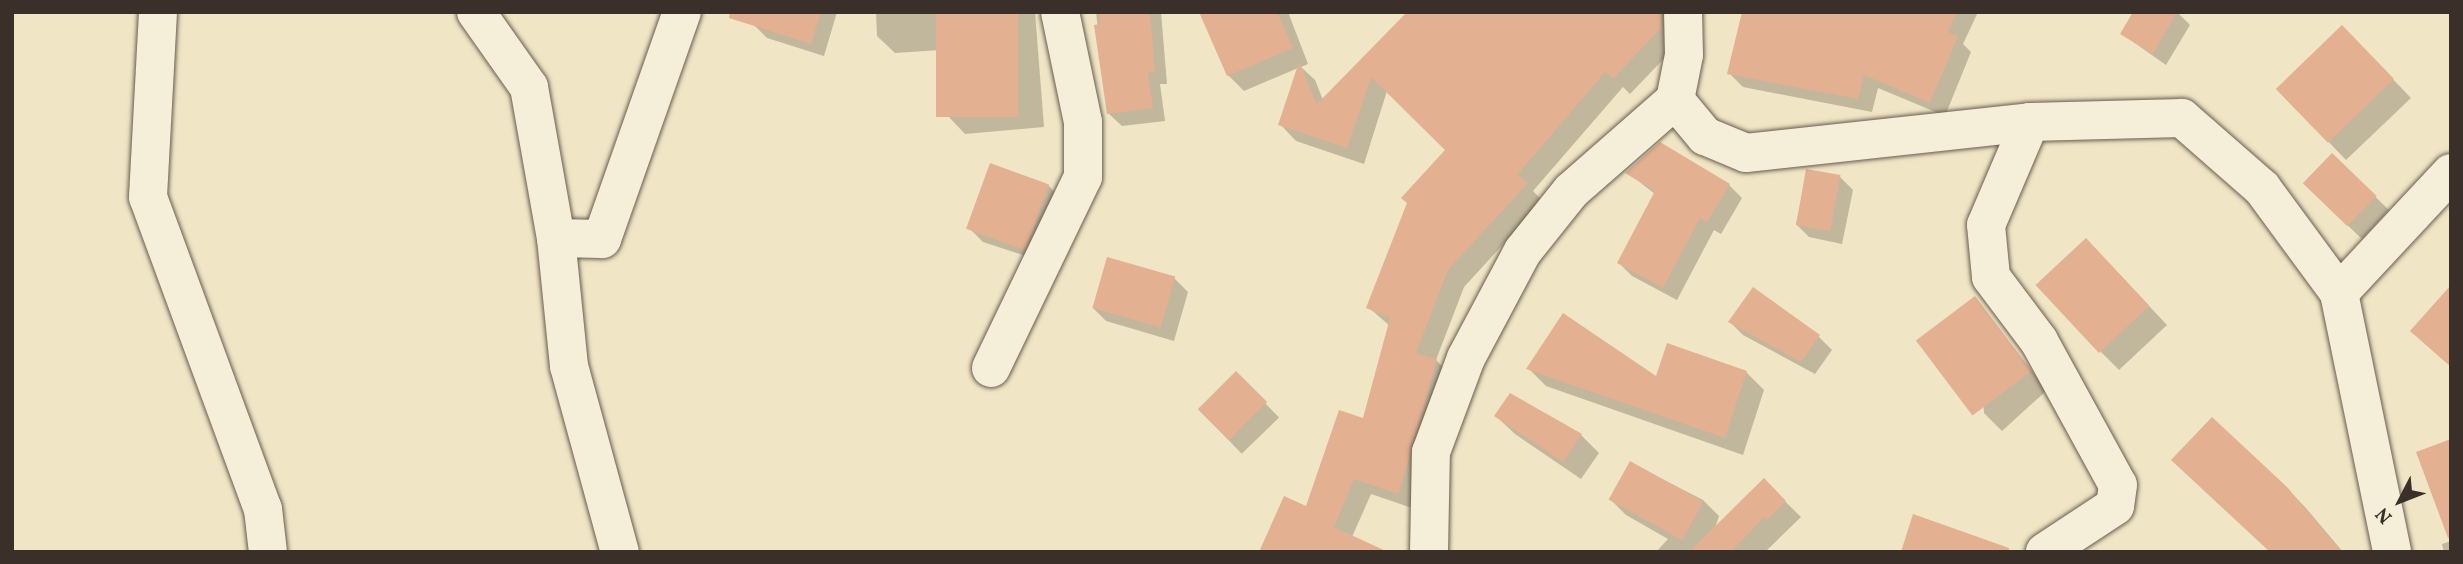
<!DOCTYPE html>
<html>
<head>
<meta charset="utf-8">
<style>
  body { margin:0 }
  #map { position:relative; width:2463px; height:564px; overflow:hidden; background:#f0e5c4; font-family:Vollkorn,serif }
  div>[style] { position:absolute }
  .shadow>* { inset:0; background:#0003; transform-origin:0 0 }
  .building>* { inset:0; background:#e3b091; transform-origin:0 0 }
  .roads { filter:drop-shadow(0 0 2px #685d50) drop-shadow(0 0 2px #685d50) }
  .minor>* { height:38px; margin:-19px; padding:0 19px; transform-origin:19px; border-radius:19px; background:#f5eed9 }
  span { translate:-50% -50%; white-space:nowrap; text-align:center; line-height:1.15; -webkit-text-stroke:5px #f5eed9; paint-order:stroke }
  .frame { position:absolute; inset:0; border:14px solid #3b3029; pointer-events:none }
  .north { position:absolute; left:2365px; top:466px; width:70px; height:70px; -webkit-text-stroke:5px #f5eed9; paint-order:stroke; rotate:228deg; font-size:19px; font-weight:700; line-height:28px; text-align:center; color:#3b3029 }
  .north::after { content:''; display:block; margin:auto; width:24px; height:32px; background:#3b3029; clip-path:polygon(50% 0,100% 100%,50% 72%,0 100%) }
</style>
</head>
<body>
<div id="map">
  <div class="shadow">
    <i style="clip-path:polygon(758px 12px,837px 12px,824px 56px,767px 38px,754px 25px)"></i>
    <i style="clip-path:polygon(876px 12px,1035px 12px,1044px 127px,965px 134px,948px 116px,941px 50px,895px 53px,877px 36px)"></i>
    <i style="clip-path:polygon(1096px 12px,1161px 12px,1167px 84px,1160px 84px,1165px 121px,1122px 126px,1108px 113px)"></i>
    <i style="clip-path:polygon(1202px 12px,1288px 12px,1308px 64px,1301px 67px,1315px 80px,1323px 100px,1410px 12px,1679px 12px,1677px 45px,1630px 94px,1623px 87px,1533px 191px,1543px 201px,1464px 287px,1436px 360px,1453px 377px,1415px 509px,1371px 494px,1352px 537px,1261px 552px,1307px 508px,1364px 420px,1390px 326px,1368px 307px,1447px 150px,1387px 91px,1364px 164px,1296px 141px,1280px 124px,1298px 68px,1244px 91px,1228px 75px)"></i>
    <i style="clip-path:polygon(1744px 12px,1978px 12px,1963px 44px,1971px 52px,1945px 116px,1878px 88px,1872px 112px,1743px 87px,1729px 73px)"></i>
    <i style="clip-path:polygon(2135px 12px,2177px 12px,2190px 25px,2166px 65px,2122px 34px)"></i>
    <i style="clip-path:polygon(2360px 45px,2411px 98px,2346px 160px,2277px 88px)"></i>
    <i style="clip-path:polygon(2332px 155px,2389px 210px,2362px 239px,2318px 197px)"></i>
    <i style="clip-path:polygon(1807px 171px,1840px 177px,1853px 190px,1842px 244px,1809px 237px,1796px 224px)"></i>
    <i style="clip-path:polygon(1628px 173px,1729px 185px,1742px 198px,1721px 234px,1714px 230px,1677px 300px,1632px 276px,1619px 263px,1655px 194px)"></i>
    <i style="clip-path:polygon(1048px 185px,1061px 199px,1038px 260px,983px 242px,970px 229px)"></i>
    <i style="clip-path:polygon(2104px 258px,2167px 325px,2119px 370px,2101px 352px)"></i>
    <i style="clip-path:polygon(1108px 259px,1175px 279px,1188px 292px,1174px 341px,1106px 321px,1093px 308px)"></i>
    <i style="clip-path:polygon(1975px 299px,2047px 390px,2002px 431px,1984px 413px)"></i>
    <i style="clip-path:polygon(1730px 322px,1819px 337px,1832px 350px,1815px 374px,1743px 335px)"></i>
    <i style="clip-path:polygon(1528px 368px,1657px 379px,1746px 372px,1764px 390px,1743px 455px,1546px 386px)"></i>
    <i style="left:1236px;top:373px;width:62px;height:52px;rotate:46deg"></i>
    <i style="clip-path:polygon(1496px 416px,1581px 435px,1599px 453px,1581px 479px,1515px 434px)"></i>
    <i style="clip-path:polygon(2451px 441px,2451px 552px,2444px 552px,2442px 544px,2451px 541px,2418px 453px)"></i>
    <i style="clip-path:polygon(1631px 463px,1703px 500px,1719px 516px,1715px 528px,1764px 481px,1801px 517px,1765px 552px,1656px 552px,1668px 539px,1626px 515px,1611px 500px)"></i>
    <i style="clip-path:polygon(2286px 488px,2305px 507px,2343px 552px,2271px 552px)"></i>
  </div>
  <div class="building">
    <i style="clip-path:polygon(730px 12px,821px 12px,811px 44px,729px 18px)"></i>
    <i style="left:936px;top:12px;width:82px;height:105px"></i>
    <i style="clip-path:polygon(1098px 12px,1150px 12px,1155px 71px,1148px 72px,1153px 108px,1107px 114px,1094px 25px,1100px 24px)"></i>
    <i style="clip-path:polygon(1199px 12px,1277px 12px,1293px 48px,1227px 76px)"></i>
    <i style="clip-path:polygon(1407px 12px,1661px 12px,1661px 28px,1613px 79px,1605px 72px,1518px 174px,1528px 183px,1448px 270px,1416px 353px,1437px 359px,1399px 494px,1354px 479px,1334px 527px,1388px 552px,1259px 552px,1284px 496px,1306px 506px,1339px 410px,1363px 418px,1390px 318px,1366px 308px,1407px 203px,1401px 198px,1445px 150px,1371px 77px,1347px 148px,1278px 125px,1299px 62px,1317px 104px)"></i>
    <i style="clip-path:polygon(1742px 12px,1957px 12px,1948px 32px,1958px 36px,1930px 103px,1864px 75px,1858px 99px,1727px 74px)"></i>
    <i style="clip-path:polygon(2133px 12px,2177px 12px,2153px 54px,2120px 34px)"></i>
    <i style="left:2342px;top:25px;width:75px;height:92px;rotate:46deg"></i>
    <i style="clip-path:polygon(1660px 142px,1730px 184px,1707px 222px,1700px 218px,1663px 288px,1617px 263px,1655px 191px,1625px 173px)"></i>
    <i style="left:2332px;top:153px;width:62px;height:42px;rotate:44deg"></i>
    <i style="left:990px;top:163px;width:63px;height:70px;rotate:20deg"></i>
    <i style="left:1806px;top:169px;width:35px;height:57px;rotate:10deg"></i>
    <i style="left:2086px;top:238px;width:93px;height:69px;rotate:47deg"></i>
    <i style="left:1107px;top:257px;width:71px;height:53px;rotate:16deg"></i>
    <i style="clip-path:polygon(2451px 285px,2451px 367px,2410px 331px)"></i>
    <i style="clip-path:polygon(1753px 287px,1820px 335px,1801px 362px,1728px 322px)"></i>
    <i style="left:1975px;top:296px;width:94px;height:74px;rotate:53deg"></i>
    <i style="clip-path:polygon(1563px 313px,1656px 376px,1667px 343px,1747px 371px,1725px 438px,1526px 369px)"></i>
    <i style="left:1236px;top:371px;width:44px;height:54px;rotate:45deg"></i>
    <i style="clip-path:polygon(1510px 393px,1582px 434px,1563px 462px,1494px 416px)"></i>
    <i style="clip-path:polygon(2212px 417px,2287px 487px,2342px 552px,2270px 552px,2171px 460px)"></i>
    <i style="clip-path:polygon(2451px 439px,2451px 537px,2448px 538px,2416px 452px)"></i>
    <i style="left:1630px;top:461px;width:84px;height:44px;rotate:29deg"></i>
    <i style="clip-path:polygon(1764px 478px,1786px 501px,1767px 520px,1764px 517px,1731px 552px,1689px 552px)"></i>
    <i style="clip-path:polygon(1913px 514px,2009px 548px,2009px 552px,1901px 552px)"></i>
  </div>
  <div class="roads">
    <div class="minor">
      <i style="left:158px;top:12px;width:185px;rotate:93.1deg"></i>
      <i style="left:148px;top:197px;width:333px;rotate:69.8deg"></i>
      <i style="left:263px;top:509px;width:43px;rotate:83.4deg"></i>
      <i style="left:476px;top:12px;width:92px;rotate:54.8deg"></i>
      <i style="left:529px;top:87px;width:153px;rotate:79.9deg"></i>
      <i style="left:556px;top:238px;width:129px;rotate:84.2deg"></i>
      <i style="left:569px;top:366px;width:193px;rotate:74.7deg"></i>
      <i style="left:1675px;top:100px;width:46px;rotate:-78.7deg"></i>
      <i style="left:1684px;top:55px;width:43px;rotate:-91.3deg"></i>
      <i style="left:2030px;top:122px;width:112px;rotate:113.1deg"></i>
      <i style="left:1986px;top:225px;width:52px;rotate:84.5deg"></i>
      <i style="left:1991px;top:277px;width:80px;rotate:53.1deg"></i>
      <i style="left:2039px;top:341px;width:164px;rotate:61.3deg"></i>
      <i style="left:2118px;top:485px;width:21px;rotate:98deg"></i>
      <i style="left:2115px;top:506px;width:84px;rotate:146.7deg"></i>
      <i style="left:556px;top:238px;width:46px;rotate:1.2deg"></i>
      <i style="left:602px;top:239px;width:241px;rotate:-70.6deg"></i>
      <i style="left:2339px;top:293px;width:164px;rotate:-47deg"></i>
      <i style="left:991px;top:368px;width:212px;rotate:-64.3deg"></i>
      <i style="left:1083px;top:177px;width:55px;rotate:-90deg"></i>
      <i style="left:1083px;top:122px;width:112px;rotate:-101.8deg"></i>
      <i style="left:1429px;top:552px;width:100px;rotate:-88.9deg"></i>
      <i style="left:1431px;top:452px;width:100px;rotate:-69.6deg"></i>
      <i style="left:1466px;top:358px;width:121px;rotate:-62deg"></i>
      <i style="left:1523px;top:251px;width:77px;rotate:-51.3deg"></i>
      <i style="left:1571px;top:191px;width:138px;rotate:-41.2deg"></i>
      <i style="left:1675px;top:100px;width:47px;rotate:50.2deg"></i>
      <i style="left:1705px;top:136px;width:44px;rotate:22.5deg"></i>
      <i style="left:1746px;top:153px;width:286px;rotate:-6.2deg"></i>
      <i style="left:2030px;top:122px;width:152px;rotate:-1.5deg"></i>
      <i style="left:2182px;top:118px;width:106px;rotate:41.2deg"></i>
      <i style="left:2262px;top:188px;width:130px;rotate:53.7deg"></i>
      <i style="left:2339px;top:293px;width:264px;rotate:78.4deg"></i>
    </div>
  </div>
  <div class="frame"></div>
  <div class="north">N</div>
</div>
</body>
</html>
